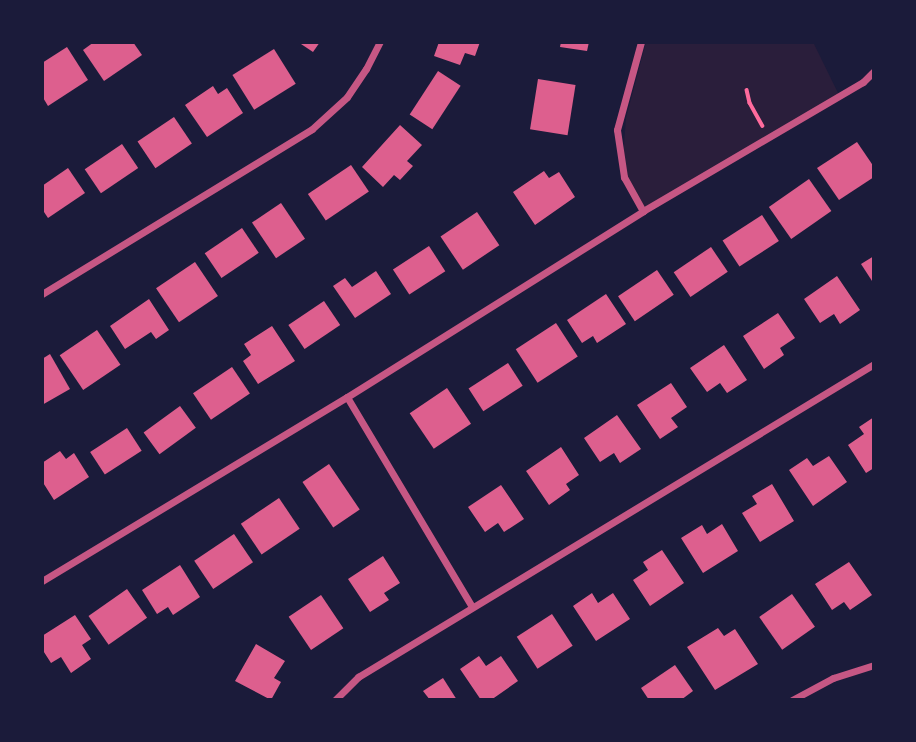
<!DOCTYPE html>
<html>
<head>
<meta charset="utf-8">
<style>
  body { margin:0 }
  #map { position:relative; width:916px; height:742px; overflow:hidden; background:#1b1b3a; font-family:"Alegreya Sans",sans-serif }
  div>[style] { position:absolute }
  .green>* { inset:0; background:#2a1e3b }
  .building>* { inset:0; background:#dd5f8e; transform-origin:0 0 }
  .path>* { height:3.5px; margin:-1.75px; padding:0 1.75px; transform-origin:1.75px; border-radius:1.75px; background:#ff6b9d }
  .minor>* { height:7px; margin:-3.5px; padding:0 3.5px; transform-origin:3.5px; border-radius:3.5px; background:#c65784 }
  span { translate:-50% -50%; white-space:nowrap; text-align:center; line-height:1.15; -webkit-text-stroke:5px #1b1b3a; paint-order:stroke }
  .frame { position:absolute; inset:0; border:44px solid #1b1b3a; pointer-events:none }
</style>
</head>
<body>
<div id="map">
  <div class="green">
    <i style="clip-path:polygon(646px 42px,813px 42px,839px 95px,645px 210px,622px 171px,626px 118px)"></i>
  </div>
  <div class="building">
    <i style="clip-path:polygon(94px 42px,133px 42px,142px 55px,104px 81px,83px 50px)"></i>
    <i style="clip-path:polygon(298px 42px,320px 42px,313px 52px)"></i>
    <i style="clip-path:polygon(439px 42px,480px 42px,475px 56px,465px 53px,460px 65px,434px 56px)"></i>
    <i style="clip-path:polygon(561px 42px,589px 42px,587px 51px,560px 47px)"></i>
    <i style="clip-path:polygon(67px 47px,88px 80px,48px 106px,42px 96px,42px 63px)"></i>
    <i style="left:274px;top:49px;width:41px;height:49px;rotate:58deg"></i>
    <i style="left:438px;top:71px;width:27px;height:52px;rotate:33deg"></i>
    <i style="left:538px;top:79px;width:38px;height:51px;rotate:9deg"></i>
    <i style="clip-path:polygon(213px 86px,218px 94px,227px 88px,243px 113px,207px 137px,185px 105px)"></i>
    <i style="left:174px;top:117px;width:32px;height:44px;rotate:56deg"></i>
    <i style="clip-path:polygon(400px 125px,422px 145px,407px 161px,413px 166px,400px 180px,394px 175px,383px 187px,362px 167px)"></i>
    <i style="clip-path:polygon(857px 142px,874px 167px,874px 177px,839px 200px,817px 168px)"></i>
    <i style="left:122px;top:144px;width:29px;height:45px;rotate:56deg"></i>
    <i style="left:351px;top:165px;width:32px;height:52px;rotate:56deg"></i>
    <i style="clip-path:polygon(68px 168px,85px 193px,48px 218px,42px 209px,42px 186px)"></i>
    <i style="clip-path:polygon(544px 171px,549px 178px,559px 172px,575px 197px,535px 225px,513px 192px)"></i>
    <i style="left:809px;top:179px;width:39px;height:49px;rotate:55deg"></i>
    <i style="left:281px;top:203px;width:43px;height:35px;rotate:56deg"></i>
    <i style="left:477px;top:212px;width:40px;height:44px;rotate:56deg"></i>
    <i style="left:762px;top:215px;width:31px;height:47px;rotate:57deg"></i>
    <i style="left:242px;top:228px;width:30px;height:45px;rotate:56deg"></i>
    <i style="left:429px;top:246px;width:30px;height:43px;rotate:57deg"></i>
    <i style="left:711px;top:247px;width:30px;height:45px;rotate:56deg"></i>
    <i style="clip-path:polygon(874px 256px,874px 284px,861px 264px)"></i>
    <i style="left:195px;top:262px;width:41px;height:47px;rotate:56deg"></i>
    <i style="left:657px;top:270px;width:30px;height:47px;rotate:56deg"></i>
    <i style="clip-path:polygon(376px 271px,391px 294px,355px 318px,333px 286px,345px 278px,352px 287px)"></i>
    <i style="clip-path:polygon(837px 276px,860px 310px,840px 324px,834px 314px,820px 323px,804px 299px)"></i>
    <i style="clip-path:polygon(606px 294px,626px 324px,597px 343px,593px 336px,582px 343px,567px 320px)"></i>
    <i style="clip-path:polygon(149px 299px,169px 330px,156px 339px,151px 332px,125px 349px,110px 326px)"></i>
    <i style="left:324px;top:301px;width:29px;height:43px;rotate:56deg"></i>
    <i style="clip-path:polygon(778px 313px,795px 338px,780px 348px,784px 355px,764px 369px,743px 336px)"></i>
    <i style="left:556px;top:323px;width:40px;height:48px;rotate:57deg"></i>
    <i style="clip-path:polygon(272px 326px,295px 361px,258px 384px,243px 361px,251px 355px,244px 344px)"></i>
    <i style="left:97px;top:330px;width:42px;height:45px;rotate:56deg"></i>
    <i style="clip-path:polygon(724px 345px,747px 380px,727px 393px,720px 383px,707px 392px,690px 368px)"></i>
    <i style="clip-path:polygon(50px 354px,70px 389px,42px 405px,42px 359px)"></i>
    <i style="left:508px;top:363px;width:27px;height:47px;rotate:57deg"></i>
    <i style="left:232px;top:367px;width:32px;height:47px;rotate:56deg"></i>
    <i style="clip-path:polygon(671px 383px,687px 407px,671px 418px,678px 427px,660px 439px,637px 405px)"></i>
    <i style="left:447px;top:388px;width:43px;height:45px;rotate:56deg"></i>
    <i style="left:180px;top:406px;width:27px;height:45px;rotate:54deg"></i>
    <i style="clip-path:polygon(617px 415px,641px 449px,620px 463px,614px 453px,600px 462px,584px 438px)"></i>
    <i style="clip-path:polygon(874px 417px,874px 468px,866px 473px,848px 445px,864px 434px,859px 427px)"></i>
    <i style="left:127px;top:428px;width:27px;height:44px;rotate:57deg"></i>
    <i style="clip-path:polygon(561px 447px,579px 475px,566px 484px,570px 490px,549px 505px,526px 471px)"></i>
    <i style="clip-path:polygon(60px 451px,66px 459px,74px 453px,89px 477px,54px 500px,42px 481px,42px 463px)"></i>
    <i style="clip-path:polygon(829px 456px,847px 482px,813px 506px,789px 470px,807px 458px,813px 466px)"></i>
    <i style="left:329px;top:464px;width:55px;height:32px;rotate:56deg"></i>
    <i style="clip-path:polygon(772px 484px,794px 521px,760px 542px,742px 513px,757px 504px,752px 496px)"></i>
    <i style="clip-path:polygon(501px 485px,524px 519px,504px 532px,498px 523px,485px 532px,468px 507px)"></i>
    <i style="left:279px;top:498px;width:37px;height:46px;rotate:56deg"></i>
    <i style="clip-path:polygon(722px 524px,738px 551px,703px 573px,681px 538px,702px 525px,707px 534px)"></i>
    <i style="left:234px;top:534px;width:34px;height:48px;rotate:56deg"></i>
    <i style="clip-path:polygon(662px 550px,684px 583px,650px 606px,633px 580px,648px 570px,643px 562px)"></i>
    <i style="clip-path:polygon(383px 556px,400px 583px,384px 593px,389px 600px,370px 612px,348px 579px)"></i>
    <i style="clip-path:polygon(849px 562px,872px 595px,850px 610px,844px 602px,832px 610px,815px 584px)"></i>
    <i style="clip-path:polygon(180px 565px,200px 597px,173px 615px,168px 607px,157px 614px,142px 590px)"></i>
    <i style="left:127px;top:589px;width:35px;height:47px;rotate:55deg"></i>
    <i style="clip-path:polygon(592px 593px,598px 603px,613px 593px,630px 619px,596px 641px,573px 606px)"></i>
    <i style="left:792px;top:594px;width:40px;height:40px;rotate:55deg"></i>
    <i style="left:321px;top:595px;width:40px;height:39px;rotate:56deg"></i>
    <i style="left:552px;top:614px;width:38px;height:42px;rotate:57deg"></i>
    <i style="clip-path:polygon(75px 615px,91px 639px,82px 645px,91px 659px,71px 673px,61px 657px,51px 663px,42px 649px,42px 636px)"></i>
    <i style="clip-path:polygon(718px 628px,724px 636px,735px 629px,758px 664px,715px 690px,687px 647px)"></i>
    <i style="clip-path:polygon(256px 644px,285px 661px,274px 678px,281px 682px,271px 700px,235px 681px)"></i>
    <i style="clip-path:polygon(479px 656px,486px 666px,501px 656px,518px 681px,491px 700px,481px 700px,460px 669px)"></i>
    <i style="clip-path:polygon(675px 665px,693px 691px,681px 700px,649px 700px,641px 688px)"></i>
    <i style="clip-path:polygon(443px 678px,457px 700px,430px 700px,423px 691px)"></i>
  </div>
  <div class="path">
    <i style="left:747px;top:90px;width:13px;rotate:77deg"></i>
    <i style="left:750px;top:103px;width:26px;rotate:61deg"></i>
  </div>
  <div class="minor">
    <i style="left:641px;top:42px;width:91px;rotate:105.3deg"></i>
    <i style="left:617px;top:130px;width:48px;rotate:81.5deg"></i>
    <i style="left:624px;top:177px;width:39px;rotate:61deg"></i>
    <i style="left:42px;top:294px;width:316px;rotate:-31.4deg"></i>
    <i style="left:312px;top:129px;width:47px;rotate:-42.4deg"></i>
    <i style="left:347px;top:97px;width:34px;rotate:-56deg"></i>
    <i style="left:366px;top:69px;width:30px;rotate:-63deg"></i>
    <i style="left:347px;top:397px;width:244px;rotate:59.2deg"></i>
    <i style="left:42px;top:581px;width:356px;rotate:-31.1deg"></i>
    <i style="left:347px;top:397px;width:350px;rotate:-32.1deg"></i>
    <i style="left:643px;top:211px;width:255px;rotate:-30.4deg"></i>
    <i style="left:863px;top:82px;width:16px;rotate:-45deg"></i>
    <i style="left:335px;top:700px;width:33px;rotate:-45deg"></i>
    <i style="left:358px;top:677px;width:604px;rotate:-31.24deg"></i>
    <i style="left:792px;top:700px;width:47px;rotate:-28.2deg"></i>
    <i style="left:833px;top:678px;width:43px;rotate:-17.6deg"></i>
  </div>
  <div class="frame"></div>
</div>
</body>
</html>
